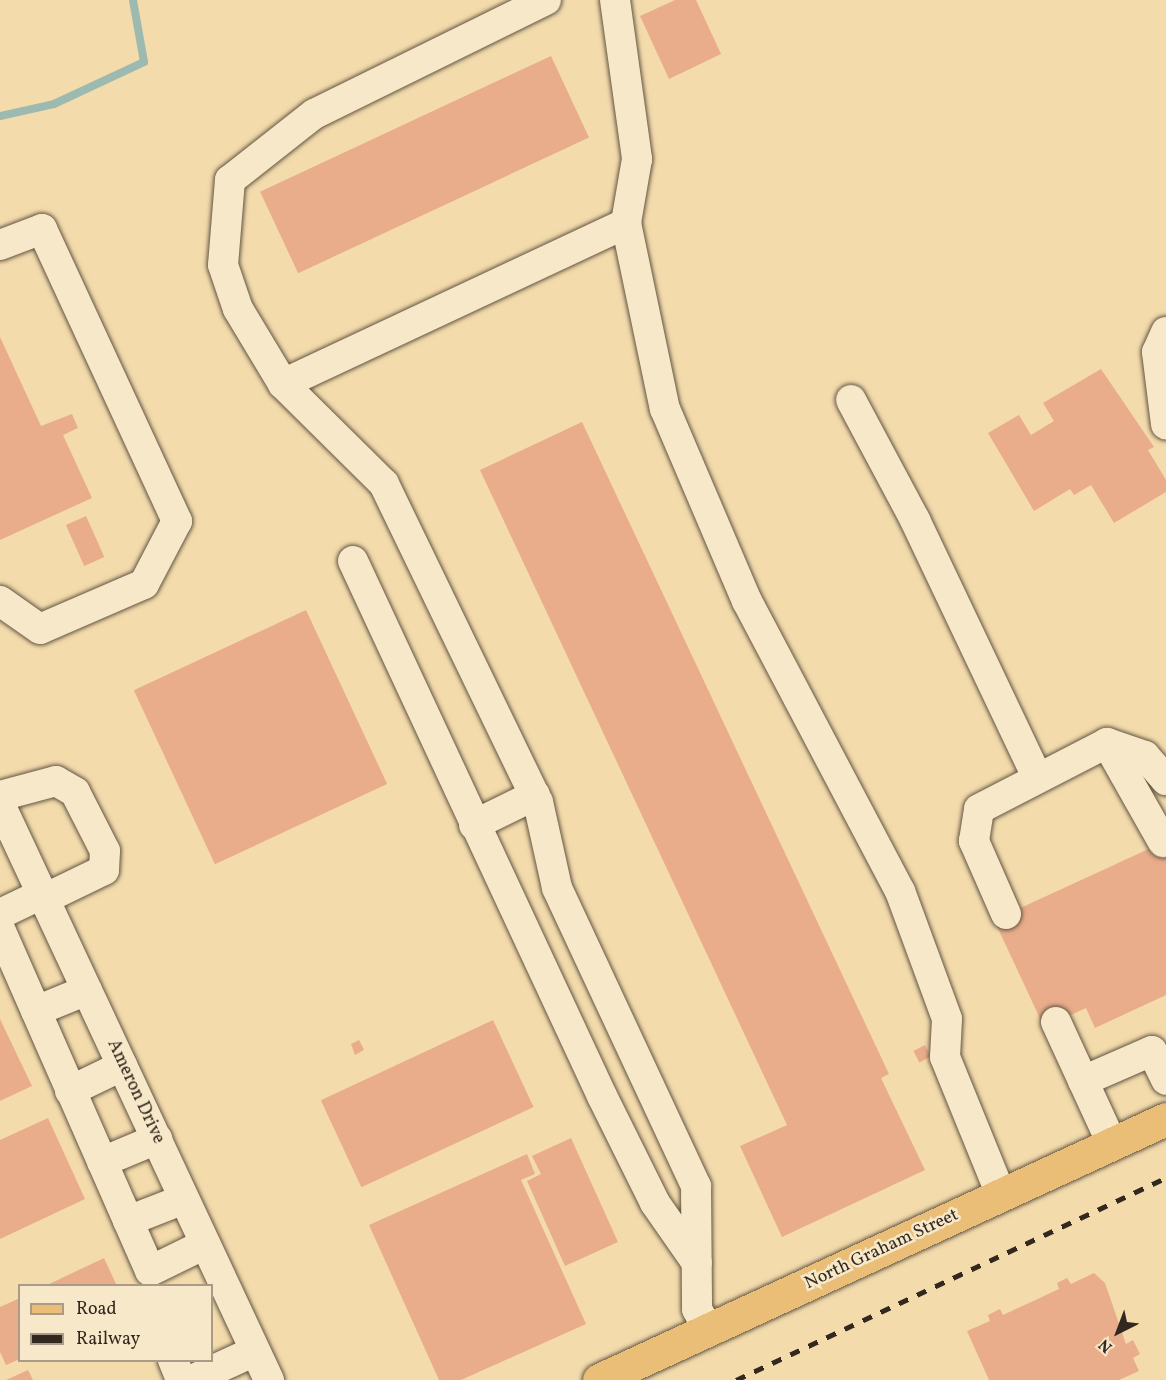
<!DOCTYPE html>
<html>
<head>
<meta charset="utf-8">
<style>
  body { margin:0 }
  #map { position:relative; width:1166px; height:1380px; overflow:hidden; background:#f3dbac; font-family:Vollkorn,serif }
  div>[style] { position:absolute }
  .stream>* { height:8px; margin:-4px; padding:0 4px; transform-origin:4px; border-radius:4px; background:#9dbab0 }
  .building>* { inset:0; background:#eaad8b; transform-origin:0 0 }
  .roads { filter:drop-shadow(0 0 2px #635542) drop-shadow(0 0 2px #635542) }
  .minor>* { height:30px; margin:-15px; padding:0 15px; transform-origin:15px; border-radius:15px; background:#f7e8c9 }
  .major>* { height:33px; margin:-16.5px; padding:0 16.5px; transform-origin:16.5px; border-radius:16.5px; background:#eabe76 }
  .rail>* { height:4.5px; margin-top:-2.25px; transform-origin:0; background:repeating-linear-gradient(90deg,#33281f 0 10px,transparent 0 20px) }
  span { translate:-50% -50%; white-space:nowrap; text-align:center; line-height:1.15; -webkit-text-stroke:5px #f7e8c9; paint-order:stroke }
  .street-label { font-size:18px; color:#33281f }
  .legend { position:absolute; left:18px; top:1284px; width:195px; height:78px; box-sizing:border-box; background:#f7e8c9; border:2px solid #a99b85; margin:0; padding:8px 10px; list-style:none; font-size:18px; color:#33281f }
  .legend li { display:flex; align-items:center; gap:12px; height:30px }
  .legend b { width:30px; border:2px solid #a99b85 }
  .north { position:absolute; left:1088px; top:1302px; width:60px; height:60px; -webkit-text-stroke:4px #f7e8c9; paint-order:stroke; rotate:222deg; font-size:16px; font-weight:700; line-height:24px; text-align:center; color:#33281f }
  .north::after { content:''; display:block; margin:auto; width:21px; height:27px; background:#33281f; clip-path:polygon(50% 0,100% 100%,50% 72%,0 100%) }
</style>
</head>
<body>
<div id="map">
  <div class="stream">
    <i style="left:0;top:116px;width:55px;rotate:-12.5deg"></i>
    <i style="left:54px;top:104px;width:99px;rotate:-25deg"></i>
    <i style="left:144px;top:62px;width:63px;rotate:-100.1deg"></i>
  </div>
  <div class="building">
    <i style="clip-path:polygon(675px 0,696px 0,721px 54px,669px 79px,640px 16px)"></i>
    <i style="left:551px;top:56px;width:90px;height:321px;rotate:65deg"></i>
    <i style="clip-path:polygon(0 337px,41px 426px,72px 414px,78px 428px,63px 435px,92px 498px,0 540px)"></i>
    <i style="clip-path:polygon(1101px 369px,1154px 447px,1148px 450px,1166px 480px,1166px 492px,1114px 523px,1091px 485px,1074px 495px,1070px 489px,1034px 511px,988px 433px,1019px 415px,1031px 435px,1054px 421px,1043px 403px)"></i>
    <i style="clip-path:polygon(582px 422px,889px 1074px,881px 1078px,925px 1170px,782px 1237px,740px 1146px,787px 1125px,480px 470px)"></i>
    <i style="left:86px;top:516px;width:45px;height:22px;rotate:66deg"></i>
    <i style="left:306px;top:610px;width:192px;height:190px;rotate:65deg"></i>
    <i style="clip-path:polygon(1166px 841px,1166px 995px,1095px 1028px,1086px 1008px,1044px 1027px,994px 920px)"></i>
    <i style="clip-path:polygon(0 1019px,32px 1086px,0 1101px)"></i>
    <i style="left:493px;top:1020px;width:96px;height:190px;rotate:65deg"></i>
    <i style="clip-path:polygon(359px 1040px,364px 1050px,355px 1055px,351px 1044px)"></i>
    <i style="left:925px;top:1045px;width:13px;height:13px;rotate:63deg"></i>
    <i style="clip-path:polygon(48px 1118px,85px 1199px,0 1239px,0 1140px)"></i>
    <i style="clip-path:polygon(571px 1138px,618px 1242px,565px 1266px,527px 1181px,541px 1174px,532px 1156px)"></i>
    <i style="clip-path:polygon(527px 1154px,535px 1174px,521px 1180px,586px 1324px,461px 1380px,439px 1380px,369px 1225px)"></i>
    <i style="clip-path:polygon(104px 1258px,117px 1286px,45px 1286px)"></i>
    <i style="clip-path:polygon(1094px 1273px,1105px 1283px,1126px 1344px,1133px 1340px,1140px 1354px,1133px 1358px,1139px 1371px,1119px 1380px,989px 1380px,967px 1331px,990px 1321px,988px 1315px,1000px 1309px,1003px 1315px,1059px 1289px,1057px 1283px,1067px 1278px,1071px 1284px)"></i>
    <i style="clip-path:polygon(20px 1298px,20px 1359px,6px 1365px,0 1352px,0 1307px)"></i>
    <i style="clip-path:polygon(28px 1370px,33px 1380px,6px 1380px)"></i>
  </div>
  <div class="roads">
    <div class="minor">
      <i style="left:546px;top:0;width:258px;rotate:153.8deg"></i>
      <i style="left:314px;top:114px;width:107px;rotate:141.8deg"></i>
      <i style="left:230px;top:180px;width:85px;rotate:94.7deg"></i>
      <i style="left:223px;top:265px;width:46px;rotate:71.2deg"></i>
      <i style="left:238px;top:309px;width:87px;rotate:59deg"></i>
      <i style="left:283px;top:384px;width:142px;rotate:44.7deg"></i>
      <i style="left:384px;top:484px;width:353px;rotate:64.2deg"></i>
      <i style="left:538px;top:802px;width:88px;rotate:77.5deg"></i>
      <i style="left:557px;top:888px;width:329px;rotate:65deg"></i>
      <i style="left:696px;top:1186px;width:123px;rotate:89.5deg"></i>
      <i style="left:697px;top:1309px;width:24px;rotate:62deg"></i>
      <i style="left:615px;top:0;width:161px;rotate:82.1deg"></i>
      <i style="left:637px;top:159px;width:65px;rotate:99.8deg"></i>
      <i style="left:626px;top:223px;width:190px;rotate:78.2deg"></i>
      <i style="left:665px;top:409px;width:209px;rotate:66.9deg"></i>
      <i style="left:747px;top:601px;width:328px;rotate:62.2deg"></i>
      <i style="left:900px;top:891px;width:136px;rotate:69.8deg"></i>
      <i style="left:947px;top:1019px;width:38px;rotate:93deg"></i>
      <i style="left:945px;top:1057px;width:149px;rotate:67.9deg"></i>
      <i style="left:0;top:245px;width:45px;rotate:-20.9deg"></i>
      <i style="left:42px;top:229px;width:322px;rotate:65.2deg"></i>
      <i style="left:177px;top:521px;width:71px;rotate:117.6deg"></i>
      <i style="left:144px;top:584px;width:113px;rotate:156.6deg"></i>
      <i style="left:40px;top:629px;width:49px;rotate:-145deg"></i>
      <i style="left:1166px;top:332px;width:22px;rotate:114deg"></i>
      <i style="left:1157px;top:352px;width:73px;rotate:82.9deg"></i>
      <i style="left:283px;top:384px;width:379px;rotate:-25.1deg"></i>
      <i style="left:851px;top:400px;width:136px;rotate:61.9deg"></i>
      <i style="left:915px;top:520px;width:284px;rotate:64.6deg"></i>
      <i style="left:353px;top:561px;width:590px;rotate:65.04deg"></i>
      <i style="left:602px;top:1096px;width:119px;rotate:63.6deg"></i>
      <i style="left:655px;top:1203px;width:73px;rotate:55deg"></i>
      <i style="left:1107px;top:743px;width:114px;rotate:60.5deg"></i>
      <i style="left:0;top:796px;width:58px;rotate:-15deg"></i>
      <i style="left:56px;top:781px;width:22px;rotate:30deg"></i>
      <i style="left:75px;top:792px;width:66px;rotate:63deg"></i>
      <i style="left:105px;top:851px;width:19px;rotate:93deg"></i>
      <i style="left:104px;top:870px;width:67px;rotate:154.2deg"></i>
      <i style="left:0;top:804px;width:636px;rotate:64.97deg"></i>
      <i style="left:474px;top:825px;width:68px;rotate:-26.2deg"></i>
      <i style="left:0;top:914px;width:47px;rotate:-25.5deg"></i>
      <i style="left:1006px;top:914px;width:80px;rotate:-113.7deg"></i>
      <i style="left:974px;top:841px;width:32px;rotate:-81deg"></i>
      <i style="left:979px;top:809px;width:144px;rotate:-27.3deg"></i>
      <i style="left:1107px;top:743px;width:40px;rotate:18.9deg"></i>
      <i style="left:1145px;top:756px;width:32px;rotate:49deg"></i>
      <i style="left:0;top:929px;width:373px;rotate:66.3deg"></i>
      <i style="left:150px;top:1271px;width:61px;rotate:-26.1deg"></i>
      <i style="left:36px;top:1011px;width:55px;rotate:-22.4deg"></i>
      <i style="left:1056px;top:1022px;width:134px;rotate:65.3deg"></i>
      <i style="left:1083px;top:1081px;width:75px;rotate:-23.5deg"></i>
      <i style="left:1152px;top:1051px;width:32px;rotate:64deg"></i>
      <i style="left:70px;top:1091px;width:58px;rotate:-25.7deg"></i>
      <i style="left:102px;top:1162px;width:60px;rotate:-22.7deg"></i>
      <i style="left:128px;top:1221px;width:60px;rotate:-21.4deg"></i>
      <i style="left:173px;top:1360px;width:22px;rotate:68deg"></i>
      <i style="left:192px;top:1380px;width:69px;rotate:-24.7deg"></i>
    </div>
    <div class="major">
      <i style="left:599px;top:1380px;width:624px;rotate:-24.72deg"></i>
    </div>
  </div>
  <div class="rail">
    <i style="left:736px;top:1380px;width:475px;rotate:-25.2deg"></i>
  </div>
  <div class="street-label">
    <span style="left:135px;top:1092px;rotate:65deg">Ameron Drive</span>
    <span style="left:882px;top:1250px;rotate:-25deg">North Graham Street</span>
  </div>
  <ul class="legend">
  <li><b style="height:8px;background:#eabe76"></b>Road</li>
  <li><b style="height:8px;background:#33281f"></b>Railway</li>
  </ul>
  <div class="north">N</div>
</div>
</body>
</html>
